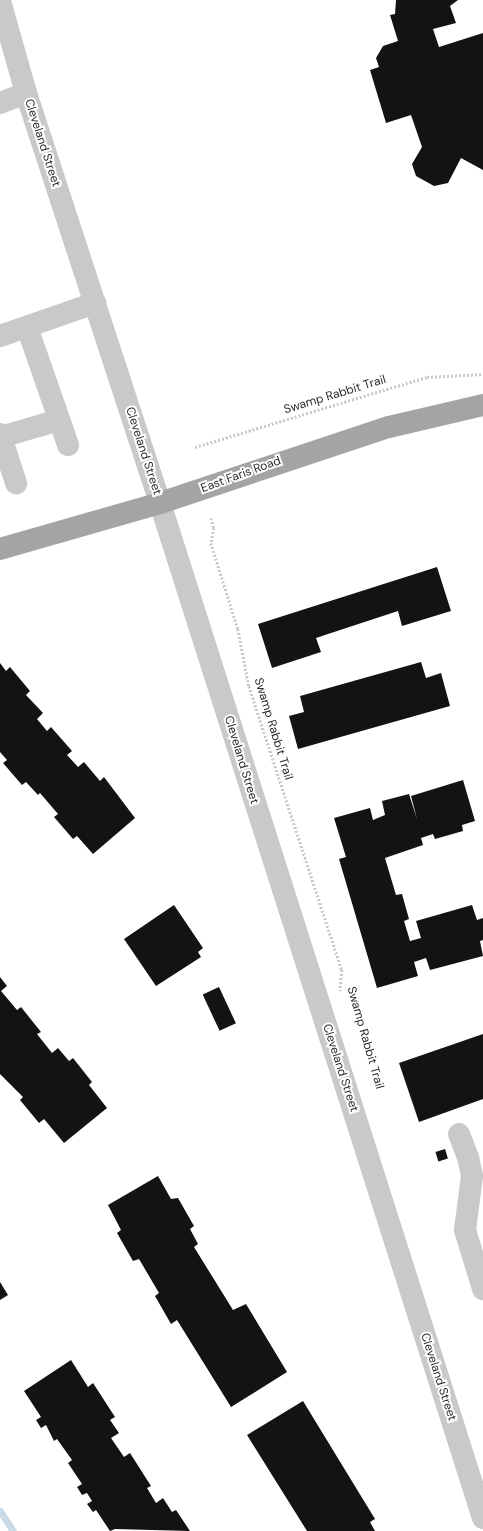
<!DOCTYPE html>
<html>
<head>
<meta charset="utf-8">
<style>
  body { margin:0 }
  #map { position:relative; width:483px; height:1531px; overflow:hidden; background:#fff; font-family:"DM Sans",sans-serif }
  div>[style] { position:absolute }
  .stream>* { height:7px; margin:-3.5px; padding:0 3.5px; transform-origin:3.5px; border-radius:3.5px; background:#c8dbe7 }
  .building>* { inset:0; background:#131313; transform-origin:0 0 }
  .path>* { height:2.5px; margin-top:-1.25px; transform-origin:0; background:repeating-linear-gradient(90deg,#c9c9c9 0 2px,transparent 0 4px) }
  .minor>* { height:22px; margin:-11px; padding:0 11px; transform-origin:11px; border-radius:11px; background:#c9c9c9 }
  .major>* { height:22px; margin:-11px; padding:0 11px; transform-origin:11px; border-radius:11px; background:#a4a4a4 }
  span { translate:-50% -50%; white-space:nowrap; text-align:center; line-height:1.15; -webkit-text-stroke:4px #fff; paint-order:stroke }
  .street-label { font-size:12px; color:#2c2c2c }
</style>
</head>
<body>
<div id="map">
  <div class="stream">
    <i style="left:0;top:1511px;width:24px;rotate:57deg"></i>
  </div>
  <div class="building">
    <i style="clip-path:polygon(396px 0,458px 0,450px 6px,456px 23px,433px 29px,439px 47px,483px 33px,483px 170px,461px 158px,448px 183px,434px 186px,416px 176px,412px 164px,422px 147px,411px 115px,386px 123px,370px 70px,379px 67px,376px 58px,383px 46px,398px 41px,390px 15px,395px 14px)"></i>
    <i style="clip-path:polygon(437px 567px,451px 611px,402px 626px,398px 611px,328px 634px,316px 638px,321px 652px,272px 668px,258px 624px)"></i>
    <i style="clip-path:polygon(421px 662px,426px 678px,441px 673px,450px 706px,298px 749px,289px 716px,304px 712px,300px 696px)"></i>
    <i style="clip-path:polygon(0 663px,6px 671px,10px 667px,30px 691px,26px 695px,43px 713px,37px 719px,47px 731px,51px 727px,72px 751px,67px 755px,78px 767px,84px 762px,100px 781px,104px 777px,135px 818px,93px 854px,77px 836px,73px 839px,54px 817px,58px 814px,40px 793px,38px 795px,26px 782px,22px 785px,3px 763px,7px 760px,0 752px)"></i>
    <i style="clip-path:polygon(463px 780px,475px 821px,462px 825px,463px 831px,435px 839px,433px 834px,421px 838px,423px 845px,385px 858px,396px 895px,402px 894px,409px 919px,404px 921px,410px 941px,421px 938px,416px 921px,472px 905px,477px 920px,483px 918px,483px 940px,480px 941px,483px 956px,430px 970px,426px 958px,414px 962px,418px 976px,377px 988px,339px 859px,346px 857px,334px 818px,370px 808px,373px 820px,385px 815px,382px 801px,409px 794px,417px 819px,411px 796px)"></i>
    <i style="clip-path:polygon(174px 905px,203px 948px,198px 952px,201px 957px,156px 986px,124px 939px)"></i>
    <i style="clip-path:polygon(0 977px,7px 986px,1px 991px,17px 1010px,21px 1007px,41px 1032px,37px 1034px,52px 1053px,58px 1048px,69px 1061px,73px 1058px,92px 1082px,89px 1085px,107px 1108px,64px 1143px,44px 1119px,39px 1123px,20px 1100px,23px 1097px,0 1074px)"></i>
    <i style="left:219px;top:987px;width:40px;height:18px;rotate:65deg"></i>
    <i style="clip-path:polygon(483px 1034px,483px 1099px,419px 1122px,399px 1063px)"></i>
    <i style="left:445px;top:1149px;width:10px;height:10px;rotate:73deg"></i>
    <i style="clip-path:polygon(158px 1176px,171px 1199px,178px 1198px,194px 1226px,190px 1229px,198px 1244px,194px 1247px,233px 1310px,246px 1304px,287px 1372px,231px 1407px,177px 1320px,171px 1324px,155px 1296px,159px 1293px,139px 1259px,133px 1261px,117px 1233px,121px 1230px,108px 1205px)"></i>
    <i style="clip-path:polygon(0 1282px,8px 1295px,0 1300px)"></i>
    <i style="clip-path:polygon(71px 1360px,88px 1387px,93px 1383px,115px 1417px,110px 1420px,119px 1433px,111px 1438px,124px 1457px,130px 1453px,151px 1486px,147px 1488px,156px 1503px,163px 1498px,172px 1512px,176px 1510px,190px 1531px,115px 1529px,110px 1531px,96px 1510px,93px 1512px,87px 1504px,92px 1501px,87px 1493px,82px 1495px,77px 1487px,82px 1484px,68px 1463px,72px 1460px,57px 1439px,54px 1441px,46px 1425px,41px 1428px,36px 1420px,41px 1417px,24px 1391px)"></i>
    <i style="clip-path:polygon(303px 1401px,375px 1519px,370px 1522px,375px 1531px,307px 1531px,247px 1435px)"></i>
  </div>
  <div class="path">
    <i style="left:195px;top:447px;width:242px;rotate:-16.8deg"></i>
    <i style="left:427px;top:377px;width:56px;rotate:-3.1deg"></i>
    <i style="left:211px;top:518px;width:10px;rotate:73deg"></i>
    <i style="left:214px;top:528px;width:15px;rotate:101deg"></i>
    <i style="left:211px;top:543px;width:90px;rotate:72.6deg"></i>
    <i style="left:238px;top:629px;width:58px;rotate:79.1deg"></i>
    <i style="left:249px;top:686px;width:299px;rotate:71.9deg"></i>
    <i style="left:342px;top:970px;width:21px;rotate:95deg"></i>
  </div>
  <div class="minor">
    <i style="left:0;top:1px;width:96px;rotate:74.2deg"></i>
    <i style="left:26px;top:93px;width:431px;rotate:71.9deg"></i>
    <i style="left:160px;top:503px;width:1065px;rotate:72.35deg"></i>
    <i style="left:0;top:103px;width:28px;rotate:-21deg"></i>
    <i style="left:27px;top:327px;width:125px;rotate:70.8deg"></i>
    <i style="left:0;top:336px;width:101px;rotate:-19.2deg"></i>
    <i style="left:0;top:434px;width:52px;rotate:71.9deg"></i>
    <i style="left:1px;top:437px;width:60px;rotate:-16.3deg"></i>
    <i style="left:459px;top:1134px;width:25px;rotate:69deg"></i>
    <i style="left:468px;top:1157px;width:19px;rotate:78deg"></i>
    <i style="left:472px;top:1176px;width:54px;rotate:97.4deg"></i>
    <i style="left:465px;top:1230px;width:62px;rotate:73deg"></i>
  </div>
  <div class="major">
    <i style="left:0;top:549px;width:166px;rotate:-16deg"></i>
    <i style="left:160px;top:503px;width:241px;rotate:-18.4deg"></i>
    <i style="left:389px;top:427px;width:97px;rotate:-13.2deg"></i>
  </div>
  <div class="street-label">
    <span style="left:42px;top:143px;rotate:72deg">Cleveland Street</span>
    <span style="left:335px;top:395px;rotate:-17deg">Swamp Rabbit Trail</span>
    <span style="left:143px;top:451px;rotate:72deg">Cleveland Street</span>
    <span style="left:241px;top:475px;rotate:-20deg">East Faris Road</span>
    <span style="left:273px;top:729px;rotate:73deg">Swamp Rabbit Trail</span>
    <span style="left:241px;top:760px;rotate:73deg">Cleveland Street</span>
    <span style="left:365px;top:1038px;rotate:74deg">Swamp Rabbit Trail</span>
    <span style="left:340px;top:1068px;rotate:72deg">Cleveland Street</span>
    <span style="left:438px;top:1377px;rotate:72deg">Cleveland Street</span>
  </div>
</div>
</body>
</html>
